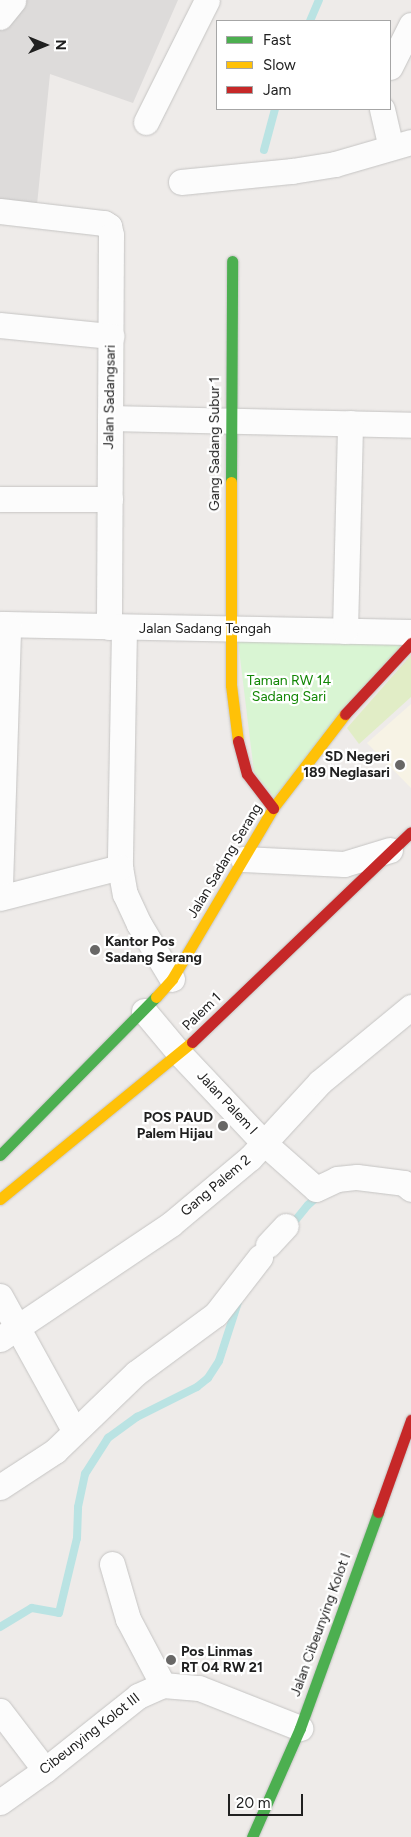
<!DOCTYPE html>
<html>
<head>
<meta charset="utf-8">
<style>
  body { margin:0 }
  #map { position:relative; width:411px; height:1837px; overflow:hidden; background:#eeebe9; font-family:Figtree,sans-serif }
  div>[style] { position:absolute }
  .residential>* { inset:0; background:#dddbda }
  .education>* { inset:0; background:#f7f3e5 }
  .grass>* { inset:0; background:#e1edc6 }
  .park>* { inset:0; background:#d9f5d3 }
  .stream>* { height:8px; margin:-4px; padding:0 4px; transform-origin:4px; border-radius:4px; background:#bae3e3 }
  .roads { filter:drop-shadow(0 0 1px #c5c4c3) drop-shadow(0 0 1px #c5c4c3) }
  .street>* { height:25px; margin:-12.5px; padding:0 12.5px; transform-origin:12.5px; border-radius:12.5px; background:#fcfcfc }
  .fast>* { height:11px; margin:-5.5px; padding:0 5.5px; transform-origin:5.5px; border-radius:5.5px; background:#4caf50 }
  .slow>* { height:11px; margin:-5.5px; padding:0 5.5px; transform-origin:5.5px; border-radius:5.5px; background:#ffc107 }
  .jam>* { height:11px; margin:-5.5px; padding:0 5.5px; transform-origin:5.5px; border-radius:5.5px; background:#c62828 }
  .dots>* { width:14px; height:14px; translate:-50% -50%; box-sizing:border-box; border:2px solid #fff; border-radius:50% }
  span { translate:-50% -50%; white-space:nowrap; text-align:center; line-height:1.15; -webkit-text-stroke:4.5px #fff; paint-order:stroke }
  .street-label { font-size:14px; color:#202020 }
  .park-label { font-size:14px; color:#128705 }
  .poi-label { font-size:14px; color:#202020; font-weight:700 }
  .right { translate:-100% -50%; text-align:right }
  .left { translate:0 -50%; text-align:left }
  .legend { position:absolute; left:216px; top:20px; width:175px; height:90px; box-sizing:border-box; background:#fff; border:1px solid #a6a6a6; margin:0; padding:6px 9px; list-style:none; font-size:15px; color:#202020 }
  .legend li { display:flex; align-items:center; gap:10px; height:25px }
  .legend b { width:25px; border:1px solid #a6a6a6 }
  .north { position:absolute; left:20px; top:20px; width:50px; height:50px; -webkit-text-stroke:4px #fff; paint-order:stroke; rotate:90deg; font-size:14px; font-weight:700; line-height:20px; text-align:center; color:#202020 }
  .north::after { content:''; display:block; margin:auto; width:18px; height:22px; background:#202020; clip-path:polygon(50% 0,100% 100%,50% 72%,0 100%) }
  .scale { position:absolute; left:228px; top:1794px; width:75px; height:22px; box-sizing:border-box; border:2px solid #202020; border-top:0; padding-left:6px; font-size:15px; line-height:18px; white-space:nowrap; color:#202020; -webkit-text-stroke:4px #fff; paint-order:stroke }
</style>
</head>
<body>
<div id="map">
  <div class="residential">
    <i style="clip-path:polygon(0 0,178px 0,133px 103px,50px 74px,36px 215px,0 205px)"></i>
  </div>
  <div class="education">
    <i style="clip-path:polygon(411px 704px,411px 788px,367px 743px)"></i>
  </div>
  <div class="grass">
    <i style="clip-path:polygon(411px 655px,411px 697px,359px 744px,347px 728px)"></i>
  </div>
  <div class="park">
    <i style="clip-path:polygon(237px 633px,407px 641px,274px 797px,254px 772px)"></i>
  </div>
  <div class="stream">
    <i style="left:310px;top:21px;width:23px;rotate:-67deg"></i>
    <i style="left:264px;top:150px;width:42px;rotate:-75deg"></i>
    <i style="left:290px;top:1227px;width:28px;rotate:-51deg"></i>
    <i style="left:308px;top:1205px;width:15px;rotate:-42deg"></i>
    <i style="left:0;top:1627px;width:37px;rotate:-31deg"></i>
    <i style="left:32px;top:1608px;width:27px;rotate:10deg"></i>
    <i style="left:59px;top:1613px;width:77px;rotate:-76.5deg"></i>
    <i style="left:77px;top:1538px;width:31px;rotate:-88deg"></i>
    <i style="left:78px;top:1507px;width:34px;rotate:-78deg"></i>
    <i style="left:85px;top:1474px;width:43px;rotate:-57.4deg"></i>
    <i style="left:108px;top:1438px;width:36px;rotate:-36deg"></i>
    <i style="left:137px;top:1417px;width:67px;rotate:-26.6deg"></i>
    <i style="left:197px;top:1387px;width:14px;rotate:-39deg"></i>
    <i style="left:208px;top:1378px;width:20px;rotate:-57deg"></i>
    <i style="left:219px;top:1361px;width:62px;rotate:-72.1deg"></i>
  </div>
  <div class="roads">
    <div class="street">
      <i style="left:0;top:17px;width:21px;rotate:-51deg"></i>
      <i style="left:390px;top:67px;width:47px;rotate:-63.4deg"></i>
      <i style="left:382px;top:109px;width:39px;rotate:77deg"></i>
      <i style="left:146px;top:122px;width:136px;rotate:-63.4deg"></i>
      <i style="left:181px;top:182px;width:112px;rotate:-5.7deg"></i>
      <i style="left:292px;top:171px;width:44px;rotate:-9.2deg"></i>
      <i style="left:335px;top:164px;width:79px;rotate:-16.1deg"></i>
      <i style="left:0;top:211px;width:105px;rotate:6.6deg"></i>
      <i style="left:104px;top:223px;width:6px;rotate:31deg"></i>
      <i style="left:109px;top:226px;width:9px;rotate:77deg"></i>
      <i style="left:111px;top:235px;width:392px;rotate:90.3deg"></i>
      <i style="left:0;top:325px;width:112px;rotate:5.7deg"></i>
      <i style="left:110px;top:418px;width:301px;rotate:1.3deg"></i>
      <i style="left:0;top:499px;width:110px"></i>
      <i style="left:0;top:624px;width:411px;rotate:1.1deg"></i>
      <i style="left:124px;top:628px;width:239px;rotate:91deg"></i>
      <i style="left:120px;top:867px;width:27px;rotate:80deg"></i>
      <i style="left:125px;top:894px;width:33px;rotate:65deg"></i>
      <i style="left:139px;top:924px;width:64px;rotate:59deg"></i>
      <i style="left:345px;top:631px;width:208px;rotate:-88.6deg"></i>
      <i style="left:243px;top:859px;width:101px;rotate:2.8deg"></i>
      <i style="left:344px;top:864px;width:48px;rotate:-16.9deg"></i>
      <i style="left:0;top:886px;width:261px;rotate:-88.2deg"></i>
      <i style="left:0;top:898px;width:124px;rotate:-14.5deg"></i>
      <i style="left:144px;top:1011px;width:56px;rotate:50.1deg"></i>
      <i style="left:180px;top:1054px;width:122px;rotate:46.7deg"></i>
      <i style="left:264px;top:1143px;width:69px;rotate:41.5deg"></i>
      <i style="left:316px;top:1189px;width:23px;rotate:-25deg"></i>
      <i style="left:337px;top:1179px;width:20px;rotate:-6deg"></i>
      <i style="left:357px;top:1177px;width:47px;rotate:7.3deg"></i>
      <i style="left:404px;top:1183px;width:9px;rotate:41deg"></i>
      <i style="left:268px;top:1245px;width:26px;rotate:-47deg"></i>
      <i style="left:0;top:1296px;width:153px;rotate:61.1deg"></i>
      <i style="left:0;top:1339px;width:206px;rotate:-33.9deg"></i>
      <i style="left:171px;top:1224px;width:103px;rotate:-39.9deg"></i>
      <i style="left:250px;top:1158px;width:103px;rotate:-47.4deg"></i>
      <i style="left:320px;top:1082px;width:118px;rotate:-39.5deg"></i>
      <i style="left:0;top:1487px;width:66px;rotate:-33.2deg"></i>
      <i style="left:55px;top:1451px;width:112px;rotate:-43.9deg"></i>
      <i style="left:136px;top:1373px;width:99px;rotate:-36.4deg"></i>
      <i style="left:216px;top:1314px;width:72px;rotate:-52.3deg"></i>
      <i style="left:112px;top:1564px;width:57px;rotate:73.8deg"></i>
      <i style="left:128px;top:1619px;width:75px;rotate:62.1deg"></i>
      <i style="left:0;top:1711px;width:74px;rotate:52.7deg"></i>
      <i style="left:0;top:1802px;width:55px;rotate:-35.4deg"></i>
      <i style="left:45px;top:1770px;width:119px;rotate:-38.5deg"></i>
      <i style="left:138px;top:1696px;width:27px;rotate:-24deg"></i>
      <i style="left:163px;top:1685px;width:36px;rotate:5deg"></i>
      <i style="left:199px;top:1688px;width:109px;rotate:21.6deg"></i>
    </div>
    <div class="fast">
      <i style="left:231px;top:482px;width:221px;rotate:-89.7deg"></i>
      <i style="left:0;top:1155px;width:222px;rotate:-45.4deg"></i>
      <i style="left:252px;top:1837px;width:119px;rotate:-66.2deg"></i>
      <i style="left:300px;top:1728px;width:230px;rotate:-70.1deg"></i>
    </div>
    <div class="slow">
      <i style="left:231px;top:482px;width:203px;rotate:90deg"></i>
      <i style="left:231px;top:685px;width:56px;rotate:82.9deg"></i>
      <i style="left:156px;top:997px;width:24px;rotate:-48deg"></i>
      <i style="left:172px;top:979px;width:199px;rotate:-59.4deg"></i>
      <i style="left:273px;top:808px;width:118px;rotate:-52.5deg"></i>
      <i style="left:0;top:1199px;width:248px;rotate:-39.3deg"></i>
    </div>
    <div class="jam">
      <i style="left:345px;top:714px;width:97px;rotate:-47.1deg"></i>
      <i style="left:238px;top:741px;width:34px;rotate:75deg"></i>
      <i style="left:247px;top:774px;width:43px;rotate:52.6deg"></i>
      <i style="left:192px;top:1042px;width:303px;rotate:-43.8deg"></i>
      <i style="left:378px;top:1512px;width:98px;rotate:-70.3deg"></i>
    </div>
  </div>
  <div class="dots">
    <i style="left:400px;top:765px;background:#686766"></i>
    <i style="left:95px;top:950px;background:#686766"></i>
    <i style="left:223px;top:1126px;background:#686766"></i>
    <i style="left:171px;top:1660px;background:#686766"></i>
  </div>
  <div class="street-label">
    <span style="left:110px;top:397px;rotate:-89deg">Jalan Sadangsari</span>
    <span style="left:215px;top:444px;rotate:-90deg">Gang Sadang Subur 1</span>
    <span style="left:205px;top:629px">Jalan Sadang Tengah</span>
    <span style="left:225px;top:861px;rotate:-59deg">Jalan Sadang Serang</span>
    <span style="left:202px;top:1012px;rotate:-44deg">Palem 1</span>
    <span style="left:227px;top:1103px;rotate:47deg">Jalan Palem I</span>
    <span style="left:216px;top:1186px;rotate:-40deg">Gang Palem 2</span>
    <span style="left:321px;top:1625px;rotate:-70deg">Jalan Cibeunying Kolot I</span>
    <span style="left:90px;top:1734px;rotate:-38deg">Cibeunying Kolot III</span>
  </div>
  <div class="park-label">
    <span style="left:289px;top:689px">Taman RW 14<br>Sadang Sari</span>
  </div>
  <div class="poi-label">
    <span class="right" style="left:390px;top:765px">SD Negeri<br>189 Neglasari</span>
    <span class="left" style="left:105px;top:950px">Kantor Pos<br>Sadang Serang</span>
    <span class="right" style="left:213px;top:1126px">POS PAUD<br>Palem Hijau</span>
    <span class="left" style="left:181px;top:1660px">Pos Linmas<br>RT 04 RW 21</span>
  </div>
  <ul class="legend">
  <li><b style="height:6px;background:#4caf50"></b>Fast</li>
  <li><b style="height:6px;background:#ffc107"></b>Slow</li>
  <li><b style="height:6px;background:#c62828"></b>Jam</li>
  </ul>
  <div class="north">N</div>
  <div class="scale">20 m</div>
</div>
</body>
</html>
